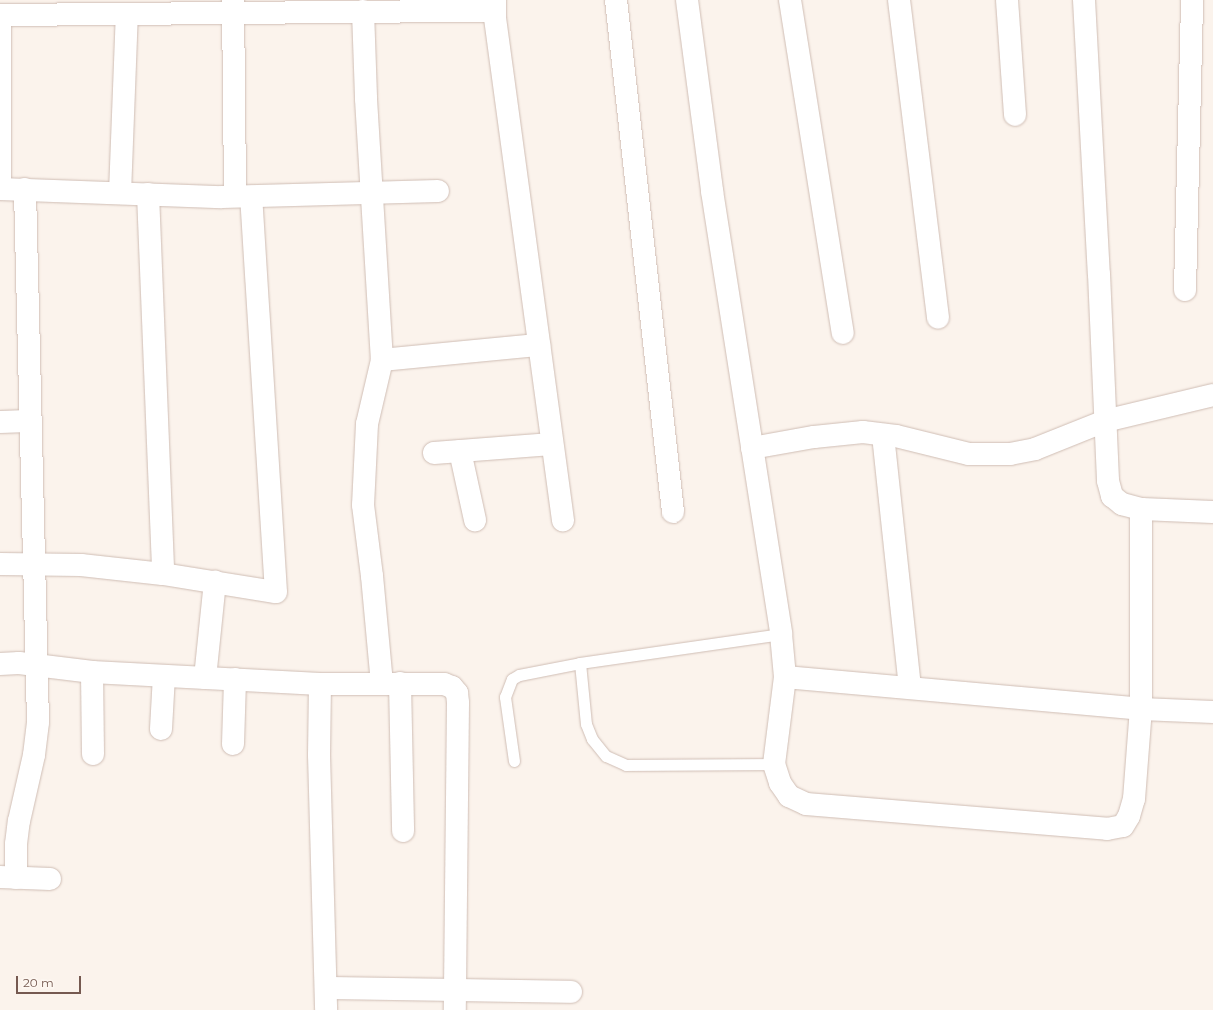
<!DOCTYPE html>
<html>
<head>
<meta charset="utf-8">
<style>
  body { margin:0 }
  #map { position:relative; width:1213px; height:1010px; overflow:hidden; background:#fbf3ec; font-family:Montserrat,sans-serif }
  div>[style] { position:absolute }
  .roads { filter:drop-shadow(0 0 1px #cfbdb4) drop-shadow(0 0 1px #cfbdb4) }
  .service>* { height:11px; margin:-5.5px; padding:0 5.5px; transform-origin:5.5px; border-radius:5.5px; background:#fff }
  .minor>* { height:22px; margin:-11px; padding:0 11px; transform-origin:11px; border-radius:11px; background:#fff }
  span { translate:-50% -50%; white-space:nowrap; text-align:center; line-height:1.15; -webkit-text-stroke:3.5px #fef8f2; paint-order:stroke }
  .scale { position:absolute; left:16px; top:976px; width:65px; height:18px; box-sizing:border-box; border:2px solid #755950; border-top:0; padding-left:5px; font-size:12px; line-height:14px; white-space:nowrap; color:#755950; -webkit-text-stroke:3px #fef8f2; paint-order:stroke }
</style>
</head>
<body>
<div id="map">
  <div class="roads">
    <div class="service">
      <i style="left:580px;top:663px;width:61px;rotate:84.4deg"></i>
      <i style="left:586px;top:724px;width:16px;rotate:68deg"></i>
      <i style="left:592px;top:739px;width:22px;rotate:51deg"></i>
      <i style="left:606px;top:756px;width:22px;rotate:24deg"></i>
      <i style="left:626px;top:765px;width:148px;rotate:-0.4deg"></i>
      <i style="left:514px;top:761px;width:65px;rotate:-98deg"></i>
      <i style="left:505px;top:697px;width:19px;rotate:-69deg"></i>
      <i style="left:512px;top:679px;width:8px;rotate:-30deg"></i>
      <i style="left:519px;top:675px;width:62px;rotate:-11.1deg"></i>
      <i style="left:580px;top:663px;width:203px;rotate:-8.2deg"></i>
    </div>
    <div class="minor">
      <i style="left:233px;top:0;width:196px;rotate:89.4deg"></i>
      <i style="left:495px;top:0;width:18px;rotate:90deg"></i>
      <i style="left:495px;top:18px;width:507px;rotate:82.29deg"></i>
      <i style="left:616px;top:0;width:515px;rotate:83.65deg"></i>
      <i style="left:687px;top:0;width:193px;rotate:82.5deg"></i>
      <i style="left:712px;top:191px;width:448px;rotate:81.1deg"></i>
      <i style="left:781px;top:634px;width:43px;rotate:84.7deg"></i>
      <i style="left:785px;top:677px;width:88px;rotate:97.2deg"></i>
      <i style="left:774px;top:764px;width:20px;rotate:72deg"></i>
      <i style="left:780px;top:783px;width:16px;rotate:55deg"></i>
      <i style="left:789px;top:796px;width:19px;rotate:25deg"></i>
      <i style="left:806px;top:804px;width:302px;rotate:4.7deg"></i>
      <i style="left:1107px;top:829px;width:16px;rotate:-11deg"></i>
      <i style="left:1123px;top:826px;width:12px;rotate:-59deg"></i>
      <i style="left:1129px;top:816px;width:18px;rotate:-74deg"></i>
      <i style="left:1134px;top:799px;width:90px;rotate:-85.6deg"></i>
      <i style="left:1141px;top:709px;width:200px;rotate:-90deg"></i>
      <i style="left:790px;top:0;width:337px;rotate:81deg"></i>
      <i style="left:899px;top:0;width:320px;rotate:83deg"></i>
      <i style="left:1007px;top:0;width:115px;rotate:86deg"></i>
      <i style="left:1084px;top:0;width:274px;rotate:86.9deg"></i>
      <i style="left:1099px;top:274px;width:207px;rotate:87.5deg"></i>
      <i style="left:1108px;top:481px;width:16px;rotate:75deg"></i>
      <i style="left:1112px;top:496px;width:13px;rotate:39deg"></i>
      <i style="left:1122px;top:504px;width:20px;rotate:15deg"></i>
      <i style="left:1141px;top:509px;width:72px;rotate:2.4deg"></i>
      <i style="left:363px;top:11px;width:88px;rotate:88deg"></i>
      <i style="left:366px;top:99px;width:261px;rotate:86.5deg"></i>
      <i style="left:382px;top:360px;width:66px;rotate:103.2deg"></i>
      <i style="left:367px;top:424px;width:81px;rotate:92.8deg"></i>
      <i style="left:363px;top:505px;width:72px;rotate:82.8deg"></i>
      <i style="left:372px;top:576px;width:107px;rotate:84.7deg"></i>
      <i style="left:0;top:15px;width:495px;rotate:-0.5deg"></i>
      <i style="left:0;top:15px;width:174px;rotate:90deg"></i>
      <i style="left:0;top:189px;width:222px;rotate:2.1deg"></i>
      <i style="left:222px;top:197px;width:216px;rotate:-1.6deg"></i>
      <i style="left:120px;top:193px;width:179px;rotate:-87.8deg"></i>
      <i style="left:148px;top:194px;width:380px;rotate:87.7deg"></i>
      <i style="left:1185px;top:290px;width:290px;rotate:-88.6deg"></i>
      <i style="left:382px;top:360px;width:158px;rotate:-5.5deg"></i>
      <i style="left:0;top:422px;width:30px;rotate:-2deg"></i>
      <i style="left:883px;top:435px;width:254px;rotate:83.9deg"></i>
      <i style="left:752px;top:448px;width:63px;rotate:-10.1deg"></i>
      <i style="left:814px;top:437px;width:49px;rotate:-5.8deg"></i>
      <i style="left:863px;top:432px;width:33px;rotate:7deg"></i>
      <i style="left:896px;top:436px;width:75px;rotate:13.9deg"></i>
      <i style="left:969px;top:454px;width:41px"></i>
      <i style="left:1010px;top:454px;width:25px;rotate:-11deg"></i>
      <i style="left:1035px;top:449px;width:75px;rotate:-21.8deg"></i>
      <i style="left:1105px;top:421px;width:111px;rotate:-13.5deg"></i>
      <i style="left:460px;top:451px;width:71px;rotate:77.7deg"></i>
      <i style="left:434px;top:453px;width:118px;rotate:-4.4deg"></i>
      <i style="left:0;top:564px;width:81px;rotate:0.7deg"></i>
      <i style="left:81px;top:565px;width:82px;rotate:6.3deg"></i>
      <i style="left:163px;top:574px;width:114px;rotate:9.1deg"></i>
      <i style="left:276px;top:592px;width:396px;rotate:-93.6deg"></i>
      <i style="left:0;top:664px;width:19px;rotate:-3deg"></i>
      <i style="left:19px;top:663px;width:74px;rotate:7deg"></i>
      <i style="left:92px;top:672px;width:228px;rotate:3deg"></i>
      <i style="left:320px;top:684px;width:124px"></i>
      <i style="left:444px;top:684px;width:9px;rotate:21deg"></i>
      <i style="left:452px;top:687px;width:8px;rotate:50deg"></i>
      <i style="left:457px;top:693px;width:10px;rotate:84deg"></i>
      <i style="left:458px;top:703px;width:307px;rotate:90.6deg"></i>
      <i style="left:92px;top:672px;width:82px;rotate:89.3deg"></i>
      <i style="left:785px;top:677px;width:357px;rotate:5.1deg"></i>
      <i style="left:1141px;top:709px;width:72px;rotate:2.4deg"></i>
      <i style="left:205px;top:678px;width:97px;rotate:-84.1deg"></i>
      <i style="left:400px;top:683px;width:148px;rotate:88.8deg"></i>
      <i style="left:320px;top:684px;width:71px;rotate:90.8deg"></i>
      <i style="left:319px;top:755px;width:255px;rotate:88.4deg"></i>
      <i style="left:161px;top:729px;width:53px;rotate:-86.8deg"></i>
      <i style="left:233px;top:744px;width:65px;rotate:-88.2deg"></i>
      <i style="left:0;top:877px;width:50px;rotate:2.3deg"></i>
      <i style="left:16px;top:878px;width:34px;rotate:-90deg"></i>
      <i style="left:16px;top:844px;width:23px;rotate:-83deg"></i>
      <i style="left:19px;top:821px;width:68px;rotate:-77.2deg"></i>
      <i style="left:34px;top:755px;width:33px;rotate:-83deg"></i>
      <i style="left:38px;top:722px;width:533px;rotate:-91.4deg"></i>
      <i style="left:326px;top:988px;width:245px;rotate:0.9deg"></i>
    </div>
  </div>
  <div class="scale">20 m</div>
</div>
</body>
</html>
